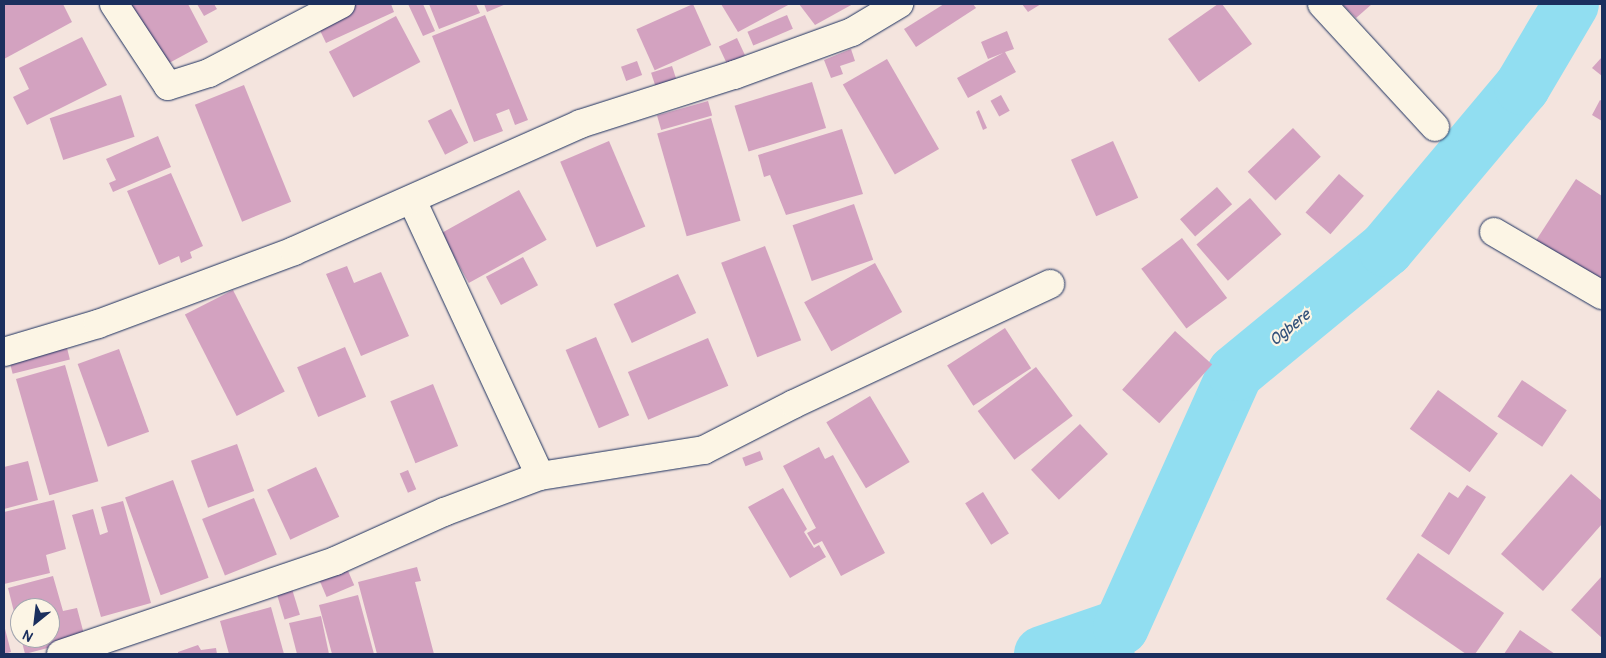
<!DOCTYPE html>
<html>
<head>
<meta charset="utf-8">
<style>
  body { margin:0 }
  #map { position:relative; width:1606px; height:658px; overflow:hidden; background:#f4e4de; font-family:Pangolin,sans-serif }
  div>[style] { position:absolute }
  .stream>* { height:10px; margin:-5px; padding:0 5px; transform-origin:5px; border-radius:5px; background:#91def1 }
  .river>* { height:56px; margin:-28px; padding:0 28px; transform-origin:28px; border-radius:28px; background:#91def1 }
  .building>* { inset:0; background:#d3a2c0; transform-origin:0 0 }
  .roads { filter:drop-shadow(0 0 1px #1b2f5e) drop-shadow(0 0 1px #1b2f5e) }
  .minor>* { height:28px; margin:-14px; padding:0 14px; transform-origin:14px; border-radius:14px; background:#fcf5e5 }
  span { translate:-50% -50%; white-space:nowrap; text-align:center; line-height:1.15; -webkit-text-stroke:4.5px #fcf5e5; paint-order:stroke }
  .water-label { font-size:16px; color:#33527b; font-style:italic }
  .frame { position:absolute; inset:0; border:5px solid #1b2f5e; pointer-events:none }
  .north { position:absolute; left:10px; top:598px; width:50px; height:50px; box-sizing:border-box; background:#fcf5e5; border:1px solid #a2a6af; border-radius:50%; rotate:209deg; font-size:14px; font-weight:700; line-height:20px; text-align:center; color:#1b2f5e }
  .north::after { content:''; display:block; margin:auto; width:18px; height:22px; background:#1b2f5e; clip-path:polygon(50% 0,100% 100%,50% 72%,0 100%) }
</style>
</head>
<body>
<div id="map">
  <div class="stream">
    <i style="left:1121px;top:627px;width:28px;rotate:72deg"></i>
  </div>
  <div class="river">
    <i style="left:1042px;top:654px;width:83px;rotate:-18.9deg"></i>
    <i style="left:1121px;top:627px;width:278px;rotate:-65.8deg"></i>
    <i style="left:1235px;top:373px;width:195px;rotate:-39.4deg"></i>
    <i style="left:1386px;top:249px;width:212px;rotate:-50deg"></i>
    <i style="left:1522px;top:87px;width:96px;rotate:-59.4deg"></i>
  </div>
  <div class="building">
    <i style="clip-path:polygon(4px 4px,63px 4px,72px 22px,4px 59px)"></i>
    <i style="clip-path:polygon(124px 4px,188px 4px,208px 42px,158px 69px)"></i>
    <i style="clip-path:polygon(197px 4px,214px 4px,217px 9px,204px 16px)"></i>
    <i style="clip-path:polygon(349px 4px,391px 4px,394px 12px,326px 43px,315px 20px)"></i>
    <i style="clip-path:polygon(408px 4px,423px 4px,435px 31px,423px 36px)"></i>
    <i style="clip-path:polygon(429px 4px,476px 4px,480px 13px,439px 29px)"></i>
    <i style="clip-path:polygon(484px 4px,506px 4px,487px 12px)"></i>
    <i style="left:693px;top:4px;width:45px;height:62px;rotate:66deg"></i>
    <i style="clip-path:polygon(721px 4px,790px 4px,738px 32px)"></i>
    <i style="clip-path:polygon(799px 4px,853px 4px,815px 25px)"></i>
    <i style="clip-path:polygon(944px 4px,973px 4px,976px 8px,916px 47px,904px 29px)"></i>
    <i style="clip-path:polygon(1022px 4px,1041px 4px,1028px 12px)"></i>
    <i style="clip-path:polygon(1218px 4px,1222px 4px,1252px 44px,1199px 82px,1168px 39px)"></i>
    <i style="clip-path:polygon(1342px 4px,1372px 4px,1356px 18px)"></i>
    <i style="clip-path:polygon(485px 15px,528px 120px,515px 125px,509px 109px,496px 114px,503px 131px,474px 142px,432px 36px)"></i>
    <i style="left:787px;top:15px;width:15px;height:43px;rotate:67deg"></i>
    <i style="left:396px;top:16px;width:52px;height:76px;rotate:62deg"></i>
    <i style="clip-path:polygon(1007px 31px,1014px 49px,1005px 52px,1016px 72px,968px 98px,957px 78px,1003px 53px,988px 59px,981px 42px)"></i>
    <i style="clip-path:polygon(82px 37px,107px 85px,27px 125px,13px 97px,29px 89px,19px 68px)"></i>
    <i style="left:737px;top:38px;width:19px;height:20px;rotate:65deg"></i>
    <i style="clip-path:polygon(851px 49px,855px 61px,840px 66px,843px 74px,831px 78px,824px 60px)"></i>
    <i style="clip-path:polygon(1602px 57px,1602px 76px,1592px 68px)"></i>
    <i style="left:887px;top:59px;width:104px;height:51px;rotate:60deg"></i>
    <i style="left:637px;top:61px;width:15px;height:17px;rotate:70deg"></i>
    <i style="left:672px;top:66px;width:16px;height:22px;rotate:72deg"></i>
    <i style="left:812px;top:82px;width:48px;height:81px;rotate:73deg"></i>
    <i style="left:244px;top:85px;width:126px;height:53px;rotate:68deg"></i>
    <i style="left:121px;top:95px;width:44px;height:75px;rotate:72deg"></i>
    <i style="left:1001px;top:95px;width:18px;height:12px;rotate:61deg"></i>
    <i style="clip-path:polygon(1600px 100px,1602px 101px,1602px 121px,1592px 115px)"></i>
    <i style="left:708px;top:101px;width:15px;height:53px;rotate:74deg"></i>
    <i style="left:451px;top:109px;width:38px;height:26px;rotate:63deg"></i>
    <i style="clip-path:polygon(979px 110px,987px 128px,983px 130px,976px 112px)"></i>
    <i style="left:711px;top:118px;width:107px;height:56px;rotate:74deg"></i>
    <i style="left:1293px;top:128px;width:40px;height:63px;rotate:46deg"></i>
    <i style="clip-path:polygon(842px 129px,863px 194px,786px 215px,770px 175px,764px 177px,758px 155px)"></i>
    <i style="clip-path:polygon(158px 136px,171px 167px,113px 192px,109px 183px,116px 180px,106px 159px)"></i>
    <i style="left:609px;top:141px;width:93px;height:53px;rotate:67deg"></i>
    <i style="left:1113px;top:141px;width:62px;height:46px;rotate:66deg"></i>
    <i style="clip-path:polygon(171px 173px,203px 246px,190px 252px,192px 258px,181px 263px,179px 256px,159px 265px,127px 191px)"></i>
    <i style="left:1339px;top:174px;width:33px;height:51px;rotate:41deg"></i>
    <i style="clip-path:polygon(1576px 179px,1602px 196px,1602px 289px,1533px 245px)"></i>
    <i style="left:1217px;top:187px;width:23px;height:49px;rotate:49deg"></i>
    <i style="left:519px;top:190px;width:57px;height:89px;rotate:61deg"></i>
    <i style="left:1250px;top:198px;width:48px;height:71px;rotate:49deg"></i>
    <i style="left:854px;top:204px;width:59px;height:65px;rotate:71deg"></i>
    <i style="left:1182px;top:238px;width:75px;height:51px;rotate:53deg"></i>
    <i style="left:765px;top:246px;width:101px;height:47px;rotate:69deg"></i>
    <i style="left:523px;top:257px;width:32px;height:42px;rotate:62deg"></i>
    <i style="left:875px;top:263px;width:56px;height:81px;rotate:61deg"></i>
    <i style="clip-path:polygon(347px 266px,354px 283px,381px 272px,409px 336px,361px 356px,326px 274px)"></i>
    <i style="left:678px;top:274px;width:43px;height:71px;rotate:65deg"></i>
    <i style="left:233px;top:290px;width:114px;height:54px;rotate:63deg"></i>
    <i style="left:1005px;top:328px;width:48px;height:69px;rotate:57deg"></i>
    <i style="left:1175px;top:331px;width:50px;height:79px;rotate:42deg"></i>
    <i style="left:596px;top:337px;width:85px;height:33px;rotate:67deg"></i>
    <i style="left:708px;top:338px;width:52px;height:87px;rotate:67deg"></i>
    <i style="left:66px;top:344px;width:16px;height:59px;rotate:76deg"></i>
    <i style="left:345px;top:347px;width:54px;height:52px;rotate:67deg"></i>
    <i style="left:119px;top:349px;width:88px;height:44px;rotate:70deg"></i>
    <i style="left:65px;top:365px;width:121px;height:51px;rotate:74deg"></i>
    <i style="left:1036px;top:367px;width:61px;height:73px;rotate:53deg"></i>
    <i style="left:1522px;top:380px;width:54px;height:44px;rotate:34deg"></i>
    <i style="left:433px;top:384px;width:67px;height:46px;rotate:68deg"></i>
    <i style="left:1438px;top:390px;width:74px;height:48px;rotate:36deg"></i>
    <i style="left:870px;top:396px;width:77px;height:51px;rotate:59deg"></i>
    <i style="left:1080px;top:424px;width:41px;height:67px;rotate:47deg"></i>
    <i style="left:237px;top:444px;width:50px;height:49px;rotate:70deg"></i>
    <i style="clip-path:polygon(819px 447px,825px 459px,833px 455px,885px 553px,841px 576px,822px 541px,814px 545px,807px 533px,816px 528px,783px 466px)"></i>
    <i style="left:760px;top:451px;width:9px;height:19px;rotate:69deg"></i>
    <i style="clip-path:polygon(28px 461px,38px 500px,4px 509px,4px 467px)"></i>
    <i style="left:316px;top:467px;width:55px;height:54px;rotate:65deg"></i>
    <i style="left:408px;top:470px;width:21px;height:9px;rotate:67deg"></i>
    <i style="clip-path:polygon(1571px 474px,1602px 501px,1602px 524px,1543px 591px,1501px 554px)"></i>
    <i style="left:173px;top:480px;width:104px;height:51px;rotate:70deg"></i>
    <i style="clip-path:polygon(1467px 485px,1486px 497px,1449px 555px,1421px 536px,1449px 492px,1458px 498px)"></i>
    <i style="clip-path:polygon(783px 488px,807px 529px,804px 532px,814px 548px,819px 545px,826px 557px,790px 578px,748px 507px)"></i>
    <i style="left:983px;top:492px;width:49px;height:21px;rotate:58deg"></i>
    <i style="left:254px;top:498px;width:61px;height:56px;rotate:68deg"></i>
    <i style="clip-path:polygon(54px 500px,66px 549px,46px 555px,50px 573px,4px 584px,4px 512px)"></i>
    <i style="clip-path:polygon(123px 501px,151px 603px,101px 617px,72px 515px,93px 509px,100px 535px,108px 532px,101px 507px)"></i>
    <i style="clip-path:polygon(1418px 553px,1504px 613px,1475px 654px,1466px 654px,1386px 599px)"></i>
    <i style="left:346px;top:566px;width:21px;height:30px;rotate:67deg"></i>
    <i style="clip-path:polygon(417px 567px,421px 581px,415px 582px,434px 654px,377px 654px,358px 582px)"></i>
    <i style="clip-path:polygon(53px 576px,63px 611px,77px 608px,85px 638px,25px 654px,21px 638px,50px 638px,50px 608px,20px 608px,19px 632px,8px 588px)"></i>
    <i style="clip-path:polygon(1602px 576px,1602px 638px,1571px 610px)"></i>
    <i style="left:292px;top:589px;width:27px;height:16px;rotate:73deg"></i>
    <i style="clip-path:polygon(358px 595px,374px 654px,332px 654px,319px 605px)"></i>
    <i style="clip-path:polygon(271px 607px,284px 654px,229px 654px,220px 621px)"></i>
    <i style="clip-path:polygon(321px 616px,329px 654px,297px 654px,289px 623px)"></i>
    <i style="clip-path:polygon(4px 625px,11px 652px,4px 654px)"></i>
    <i style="clip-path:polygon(1520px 630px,1555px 654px,1504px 654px)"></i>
    <i style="clip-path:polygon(198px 645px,201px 650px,216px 648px,217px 654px,178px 654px,178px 652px)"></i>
  </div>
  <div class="roads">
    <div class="minor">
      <i style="left:114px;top:4px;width:98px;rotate:56.6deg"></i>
      <i style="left:168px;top:86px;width:43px;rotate:-17.6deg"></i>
      <i style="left:209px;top:73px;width:149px;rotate:-27.6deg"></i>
      <i style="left:1322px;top:4px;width:167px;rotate:47.4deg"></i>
      <i style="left:412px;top:200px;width:304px;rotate:65.1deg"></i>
      <i style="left:1494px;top:232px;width:125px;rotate:30.3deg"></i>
      <i style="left:4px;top:352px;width:98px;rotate:-16.6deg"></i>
      <i style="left:98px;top:324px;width:209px;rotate:-20.4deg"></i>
      <i style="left:294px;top:251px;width:313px;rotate:-23.9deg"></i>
      <i style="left:580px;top:124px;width:162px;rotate:-17.7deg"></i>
      <i style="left:734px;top:75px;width:126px;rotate:-20deg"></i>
      <i style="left:852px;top:32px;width:55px;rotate:-30.8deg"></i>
      <i style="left:61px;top:654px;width:289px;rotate:-18.7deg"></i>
      <i style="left:335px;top:561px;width:120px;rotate:-24.2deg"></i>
      <i style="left:444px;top:512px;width:103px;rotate:-20.6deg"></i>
      <i style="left:540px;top:476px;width:166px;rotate:-9deg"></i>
      <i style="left:704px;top:450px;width:101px;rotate:-27.1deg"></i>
      <i style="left:794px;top:404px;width:283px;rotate:-25.1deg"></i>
    </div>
  </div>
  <div class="water-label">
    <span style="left:1290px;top:328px;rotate:-39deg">Ogbere</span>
  </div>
  <div class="frame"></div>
  <div class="north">N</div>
</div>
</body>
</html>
